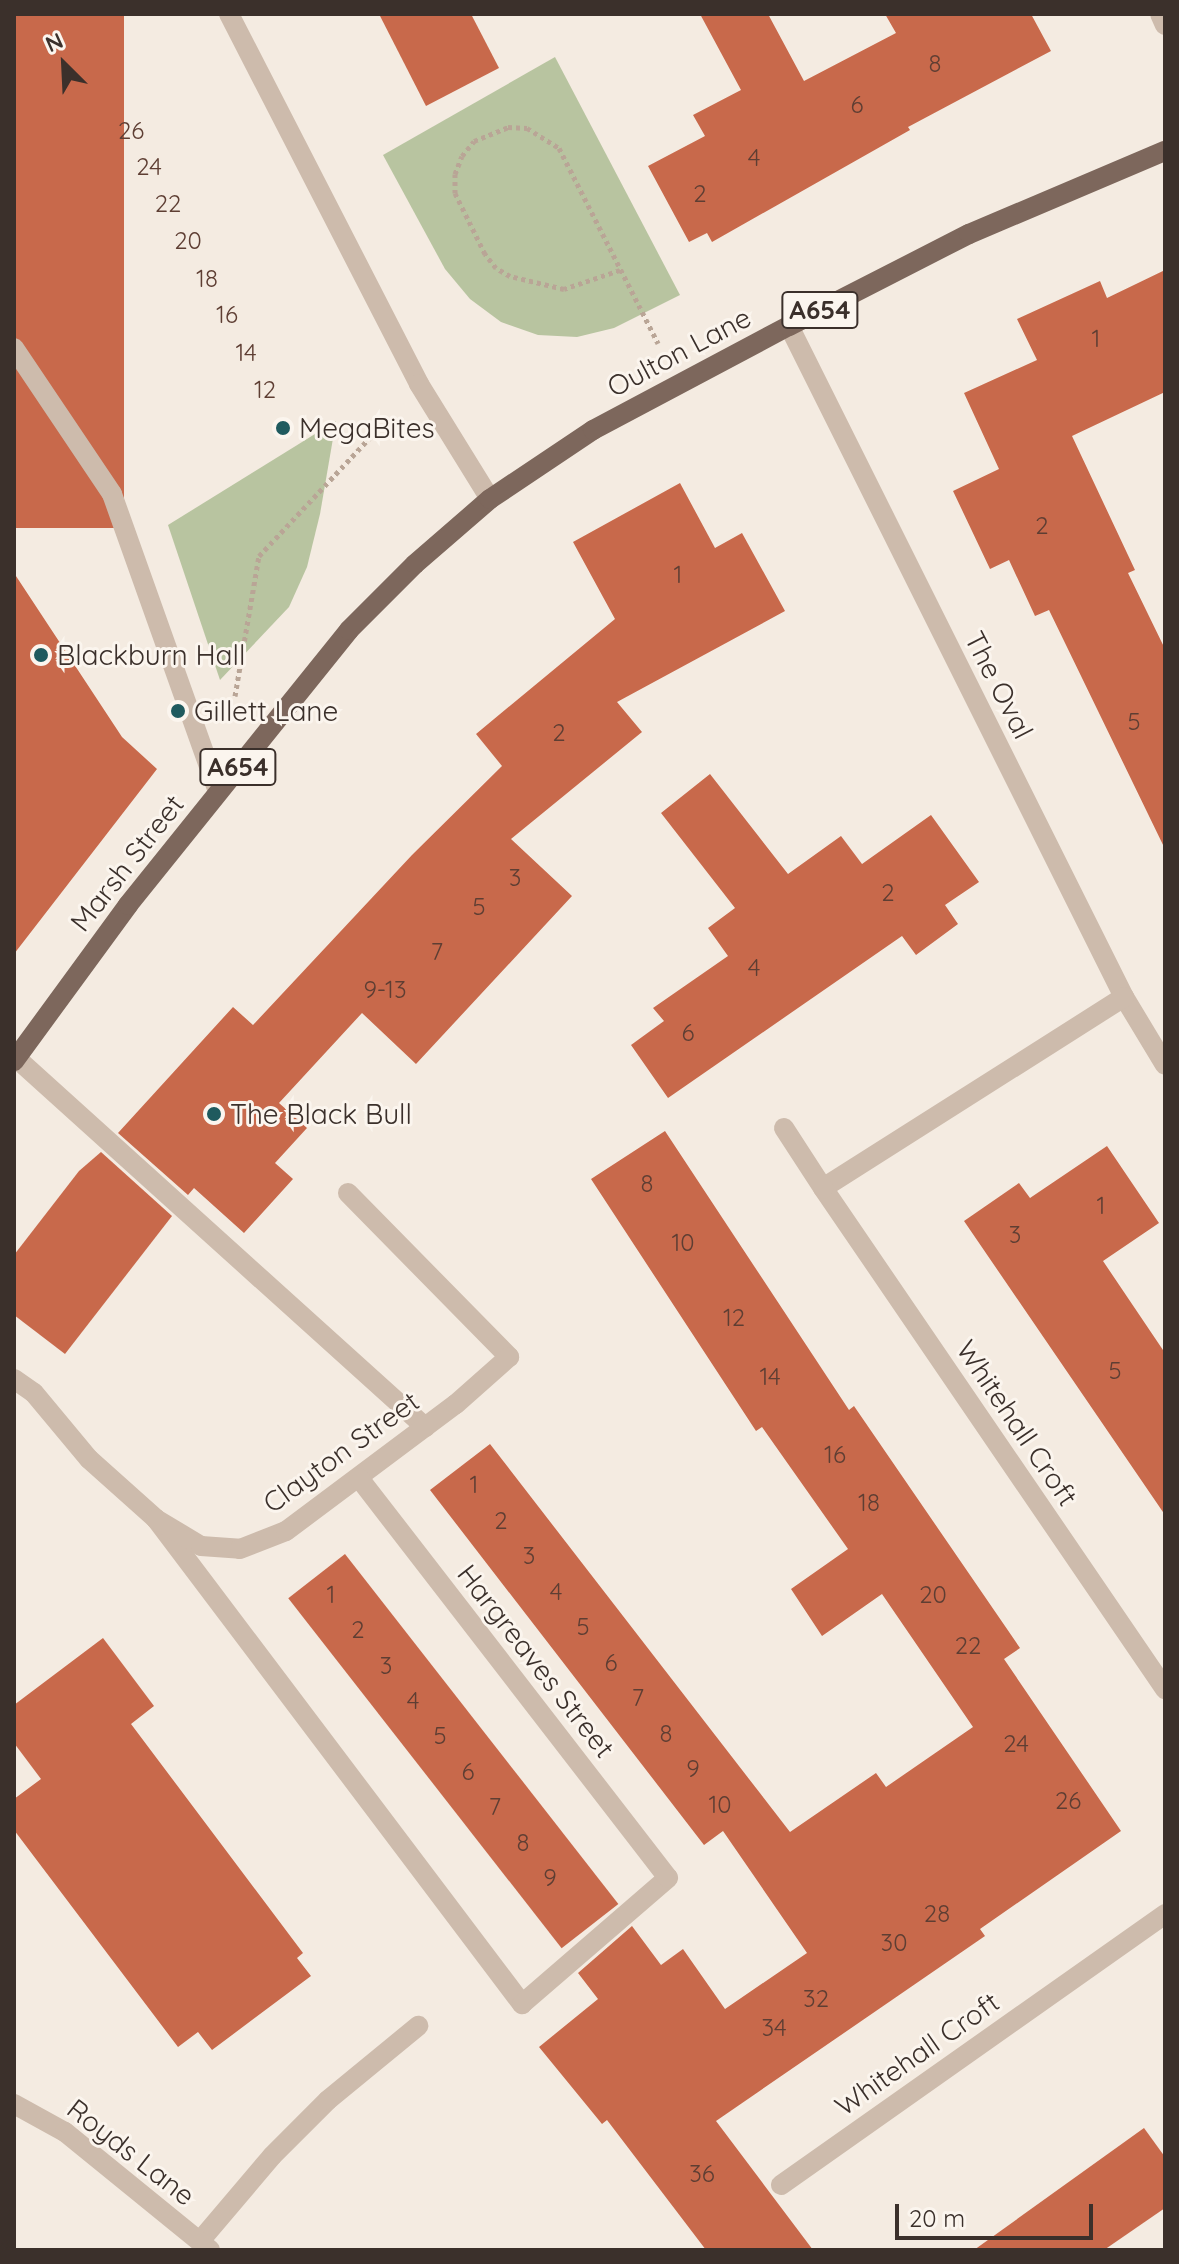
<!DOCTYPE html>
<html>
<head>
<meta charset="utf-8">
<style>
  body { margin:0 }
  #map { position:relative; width:1179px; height:2264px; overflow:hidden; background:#f4ebe1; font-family:Quicksand,sans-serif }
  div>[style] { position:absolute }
  .green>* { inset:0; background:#b8c4a0 }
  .building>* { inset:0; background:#c8694b; transform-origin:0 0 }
  .path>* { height:5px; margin-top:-2.5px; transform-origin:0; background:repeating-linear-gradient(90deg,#b9a596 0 4px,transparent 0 8px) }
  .lane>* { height:20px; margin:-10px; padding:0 10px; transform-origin:10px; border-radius:10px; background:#cdbbac }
  .street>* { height:20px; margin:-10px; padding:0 10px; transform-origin:10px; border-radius:10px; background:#cdbbac }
  .primary>* { height:20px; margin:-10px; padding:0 10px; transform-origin:10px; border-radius:10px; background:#7d675c }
  .dots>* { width:22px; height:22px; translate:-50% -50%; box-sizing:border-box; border:4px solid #fbf5ee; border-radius:50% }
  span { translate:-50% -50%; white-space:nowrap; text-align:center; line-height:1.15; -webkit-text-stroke:6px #fbf5ee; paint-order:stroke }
  .number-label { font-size:24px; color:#5e3e33 }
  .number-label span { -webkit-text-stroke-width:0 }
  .shield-label span { padding:2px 6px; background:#fbf5ee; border:2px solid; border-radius:6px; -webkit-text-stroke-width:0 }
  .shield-label { font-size:26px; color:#3b302b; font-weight:700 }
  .street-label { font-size:28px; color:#3b302b }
  .poi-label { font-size:28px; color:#3b302b }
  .left { translate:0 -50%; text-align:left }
  .frame { position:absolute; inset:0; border:16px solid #3b302b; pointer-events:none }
  .north { position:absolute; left:24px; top:24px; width:80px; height:80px; -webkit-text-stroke:6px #fbf5ee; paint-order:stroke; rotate:336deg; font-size:22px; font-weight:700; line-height:32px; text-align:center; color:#3b302b }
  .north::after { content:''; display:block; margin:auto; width:28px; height:36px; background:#3b302b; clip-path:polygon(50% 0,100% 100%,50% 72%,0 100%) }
  .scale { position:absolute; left:895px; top:2204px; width:198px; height:36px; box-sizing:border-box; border:4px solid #3b302b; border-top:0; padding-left:10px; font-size:24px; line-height:28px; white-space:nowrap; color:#3b302b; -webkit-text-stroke:6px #fbf5ee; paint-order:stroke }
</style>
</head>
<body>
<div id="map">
  <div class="green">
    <i style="clip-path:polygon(555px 57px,680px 295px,614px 328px,577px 337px,538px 335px,501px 322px,470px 299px,445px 269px,383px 155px)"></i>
    <i style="clip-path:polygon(336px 421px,320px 514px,307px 567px,289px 607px,220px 680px,168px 525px)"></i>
  </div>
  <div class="building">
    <i style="left:16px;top:14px;width:108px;height:514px"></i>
    <i style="clip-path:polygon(379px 14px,471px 14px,499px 68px,426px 106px)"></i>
    <i style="clip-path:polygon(700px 14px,768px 14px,804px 81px,896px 33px,885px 14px,1031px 14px,1051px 51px,908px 127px,910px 130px,712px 242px,707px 233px,689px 242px,648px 166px,705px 136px,693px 115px,741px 90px)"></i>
    <i style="clip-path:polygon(1165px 270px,1165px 392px,1072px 436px,1135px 570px,1128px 573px,1165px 649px,1165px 849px,1049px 610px,1035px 616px,1009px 560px,990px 569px,953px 491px,999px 469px,964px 393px,1037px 360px,1017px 319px,1100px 281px,1107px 298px)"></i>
    <i style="clip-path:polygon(680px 483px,715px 548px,742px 533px,785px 611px,617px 702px,642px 732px,511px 839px,572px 896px,416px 1064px,362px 1013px,279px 1103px,307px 1128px,275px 1163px,293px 1179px,244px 1233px,194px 1188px,188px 1195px,118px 1133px,233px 1007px,253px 1025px,412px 855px,502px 766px,476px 734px,615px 619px,573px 542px)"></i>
    <i style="clip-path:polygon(14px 573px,122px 737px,157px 769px,14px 954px)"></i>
    <i style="clip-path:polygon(710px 774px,788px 874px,841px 836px,862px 864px,931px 815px,979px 882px,945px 905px,958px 924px,916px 955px,902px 936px,668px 1098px,631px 1045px,664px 1021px,653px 1008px,728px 956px,708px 928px,735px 908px,661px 813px)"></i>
    <i style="clip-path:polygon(665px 1131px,849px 1410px,854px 1406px,1020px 1648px,1004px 1659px,1121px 1831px,980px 1929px,985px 1936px,716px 2121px,813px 2250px,706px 2250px,607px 2120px,602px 2124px,539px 2047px,598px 1999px,578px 1973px,632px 1926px,661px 1965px,683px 1949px,725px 2009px,807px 1953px,723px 1831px,704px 1845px,430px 1490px,490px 1444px,790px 1832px,876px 1773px,886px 1787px,973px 1727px,882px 1594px,822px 1636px,791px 1589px,848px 1549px,762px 1427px,756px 1431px,591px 1179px)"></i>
    <i style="clip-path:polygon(1107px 1146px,1159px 1223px,1103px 1261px,1165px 1353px,1165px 1515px,964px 1221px,1019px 1183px,1030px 1198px)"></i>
    <i style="clip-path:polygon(101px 1152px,172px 1216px,65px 1354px,14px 1315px,14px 1255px,79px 1171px)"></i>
    <i style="left:345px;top:1554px;width:444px;height:72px;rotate:52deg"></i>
    <i style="clip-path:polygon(103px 1638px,154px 1706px,131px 1724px,303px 1953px,297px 1958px,311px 1976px,212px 2050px,198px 2032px,178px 2047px,14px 1830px,14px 1799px,41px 1779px,14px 1743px,14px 1705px)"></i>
    <i style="clip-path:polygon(1144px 2128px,1165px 2157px,1165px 2208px,1104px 2250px,974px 2250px)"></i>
  </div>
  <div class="path">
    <i style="left:620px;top:270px;width:59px;rotate:161.3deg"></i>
    <i style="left:564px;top:289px;width:56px;rotate:-166.5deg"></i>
    <i style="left:510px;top:276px;width:16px;rotate:-150deg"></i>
    <i style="left:496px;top:268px;width:18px;rotate:-128deg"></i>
    <i style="left:485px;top:254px;width:68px;rotate:-116.2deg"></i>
    <i style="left:455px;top:193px;width:19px;rotate:-90deg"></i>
    <i style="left:455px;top:174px;width:19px;rotate:-69deg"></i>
    <i style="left:462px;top:156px;width:19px;rotate:-51deg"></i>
    <i style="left:474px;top:141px;width:37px;rotate:-22deg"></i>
    <i style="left:508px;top:127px;width:19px;rotate:3deg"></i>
    <i style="left:527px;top:128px;width:38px;rotate:32deg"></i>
    <i style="left:559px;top:148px;width:219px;rotate:63.1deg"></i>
    <i style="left:235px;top:696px;width:142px;rotate:-80.3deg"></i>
    <i style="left:259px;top:556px;width:187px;rotate:-46.9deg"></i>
  </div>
  <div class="lane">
    <i style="left:1160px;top:14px;width:12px;rotate:66deg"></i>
    <i style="left:14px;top:1056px;width:554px;rotate:42.07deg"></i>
    <i style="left:348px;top:1193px;width:230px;rotate:45.5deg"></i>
    <i style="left:156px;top:1519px;width:608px;rotate:52.96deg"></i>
    <i style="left:522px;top:2004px;width:193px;rotate:-40.8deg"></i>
    <i style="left:200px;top:2241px;width:111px;rotate:-49.7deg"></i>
    <i style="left:272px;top:2156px;width:79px;rotate:-45deg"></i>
    <i style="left:328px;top:2100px;width:117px;rotate:-39.4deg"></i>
  </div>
  <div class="street">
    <i style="left:229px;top:14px;width:416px;rotate:62.8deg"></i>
    <i style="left:419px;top:384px;width:135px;rotate:58.3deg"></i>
    <i style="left:789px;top:326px;width:750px;rotate:63.47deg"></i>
    <i style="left:1124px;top:997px;width:79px;rotate:58.9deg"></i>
    <i style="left:14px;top:348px;width:176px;rotate:56.1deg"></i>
    <i style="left:112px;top:494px;width:316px;rotate:70.4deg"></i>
    <i style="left:1124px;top:997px;width:356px;rotate:147.6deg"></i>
    <i style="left:823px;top:1188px;width:607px;rotate:55.68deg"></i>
    <i style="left:784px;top:1128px;width:72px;rotate:57deg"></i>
    <i style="left:14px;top:1379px;width:24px;rotate:35deg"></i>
    <i style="left:34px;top:1393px;width:86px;rotate:50.2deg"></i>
    <i style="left:89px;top:1459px;width:90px;rotate:41.8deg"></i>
    <i style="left:156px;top:1519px;width:52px;rotate:31deg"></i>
    <i style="left:201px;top:1546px;width:39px;rotate:4deg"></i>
    <i style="left:240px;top:1549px;width:49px;rotate:-21.4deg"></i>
    <i style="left:286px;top:1531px;width:212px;rotate:-36.8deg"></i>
    <i style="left:456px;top:1404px;width:71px;rotate:-41.6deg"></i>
    <i style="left:359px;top:1478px;width:505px;rotate:52.31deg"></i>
    <i style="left:14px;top:2104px;width:58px;rotate:28.8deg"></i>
    <i style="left:65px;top:2132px;width:187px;rotate:39.1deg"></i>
    <i style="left:781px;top:2185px;width:470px;rotate:-35.2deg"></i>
  </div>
  <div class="primary">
    <i style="left:14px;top:1061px;width:193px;rotate:-53.8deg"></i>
    <i style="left:128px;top:905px;width:353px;rotate:-51.2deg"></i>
    <i style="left:349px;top:630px;width:93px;rotate:-45deg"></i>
    <i style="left:415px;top:564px;width:99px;rotate:-40.9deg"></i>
    <i style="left:490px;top:499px;width:124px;rotate:-33.8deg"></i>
    <i style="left:593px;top:430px;width:222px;rotate:-28deg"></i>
    <i style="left:789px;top:326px;width:202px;rotate:-27.1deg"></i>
    <i style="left:969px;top:234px;width:213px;rotate:-23deg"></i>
  </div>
  <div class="dots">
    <i style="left:283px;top:428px;background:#1f5a5e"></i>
    <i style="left:41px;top:655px;background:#1f5a5e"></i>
    <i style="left:178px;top:711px;background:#1f5a5e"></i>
    <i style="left:214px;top:1114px;background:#1f5a5e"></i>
  </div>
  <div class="number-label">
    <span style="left:935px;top:64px">8</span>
    <span style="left:857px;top:105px">6</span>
    <span style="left:131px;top:131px">26</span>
    <span style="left:754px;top:158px">4</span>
    <span style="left:149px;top:167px">24</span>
    <span style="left:700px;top:194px">2</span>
    <span style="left:168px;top:204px">22</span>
    <span style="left:188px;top:241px">20</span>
    <span style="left:207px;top:279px">18</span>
    <span style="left:227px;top:315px">16</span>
    <span style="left:1096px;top:339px">1</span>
    <span style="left:246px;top:353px">14</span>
    <span style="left:265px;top:390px">12</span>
    <span style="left:1042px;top:526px">2</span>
    <span style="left:678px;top:575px">1</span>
    <span style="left:1134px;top:722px">5</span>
    <span style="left:559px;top:733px">2</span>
    <span style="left:515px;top:878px">3</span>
    <span style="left:888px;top:893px">2</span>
    <span style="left:479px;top:907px">5</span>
    <span style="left:437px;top:952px">7</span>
    <span style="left:754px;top:968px">4</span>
    <span style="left:385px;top:990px">9-13</span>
    <span style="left:688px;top:1033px">6</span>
    <span style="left:647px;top:1184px">8</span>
    <span style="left:1101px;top:1206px">1</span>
    <span style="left:1015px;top:1235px">3</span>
    <span style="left:683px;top:1243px">10</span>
    <span style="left:734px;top:1318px">12</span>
    <span style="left:1115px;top:1371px">5</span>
    <span style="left:770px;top:1377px">14</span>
    <span style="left:835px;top:1455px">16</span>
    <span style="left:474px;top:1485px">1</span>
    <span style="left:869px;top:1503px">18</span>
    <span style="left:501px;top:1521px">2</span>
    <span style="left:529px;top:1556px">3</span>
    <span style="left:556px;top:1592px">4</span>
    <span style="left:331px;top:1595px">1</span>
    <span style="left:933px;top:1595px">20</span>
    <span style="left:583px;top:1627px">5</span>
    <span style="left:358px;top:1630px">2</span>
    <span style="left:968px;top:1646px">22</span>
    <span style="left:611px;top:1663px">6</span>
    <span style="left:386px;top:1666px">3</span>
    <span style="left:638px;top:1698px">7</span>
    <span style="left:413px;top:1701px">4</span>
    <span style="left:666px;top:1734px">8</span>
    <span style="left:440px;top:1736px">5</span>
    <span style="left:1016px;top:1744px">24</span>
    <span style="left:693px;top:1769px">9</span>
    <span style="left:468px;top:1772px">6</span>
    <span style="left:1068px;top:1801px">26</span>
    <span style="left:720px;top:1805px">10</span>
    <span style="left:495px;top:1807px">7</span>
    <span style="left:523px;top:1843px">8</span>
    <span style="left:550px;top:1878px">9</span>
    <span style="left:937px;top:1914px">28</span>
    <span style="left:894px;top:1943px">30</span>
    <span style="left:816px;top:1999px">32</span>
    <span style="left:774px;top:2028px">34</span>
    <span style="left:702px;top:2174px">36</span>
  </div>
  <div class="shield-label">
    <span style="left:820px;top:310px">A654</span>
    <span style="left:238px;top:767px">A654</span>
  </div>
  <div class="street-label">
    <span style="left:679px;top:352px;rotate:-28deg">Oulton Lane</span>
    <span style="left:999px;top:685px;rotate:63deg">The Oval</span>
    <span style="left:127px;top:863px;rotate:-52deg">Marsh Street</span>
    <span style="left:1017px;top:1423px;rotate:56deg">Whitehall Croft</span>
    <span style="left:341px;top:1452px;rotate:-36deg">Clayton Street</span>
    <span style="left:536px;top:1661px;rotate:52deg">Hargreaves Street</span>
    <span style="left:917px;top:2054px;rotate:-35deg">Whitehall Croft</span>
    <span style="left:131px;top:2152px;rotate:38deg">Royds Lane</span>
  </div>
  <div class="poi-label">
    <span class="left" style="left:299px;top:428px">MegaBites</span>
    <span class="left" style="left:57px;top:655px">Blackburn Hall</span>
    <span class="left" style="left:194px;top:711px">Gillett Lane</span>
    <span class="left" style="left:230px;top:1114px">The Black Bull</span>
  </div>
  <div class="frame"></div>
  <div class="north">N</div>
  <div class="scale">20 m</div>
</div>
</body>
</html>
